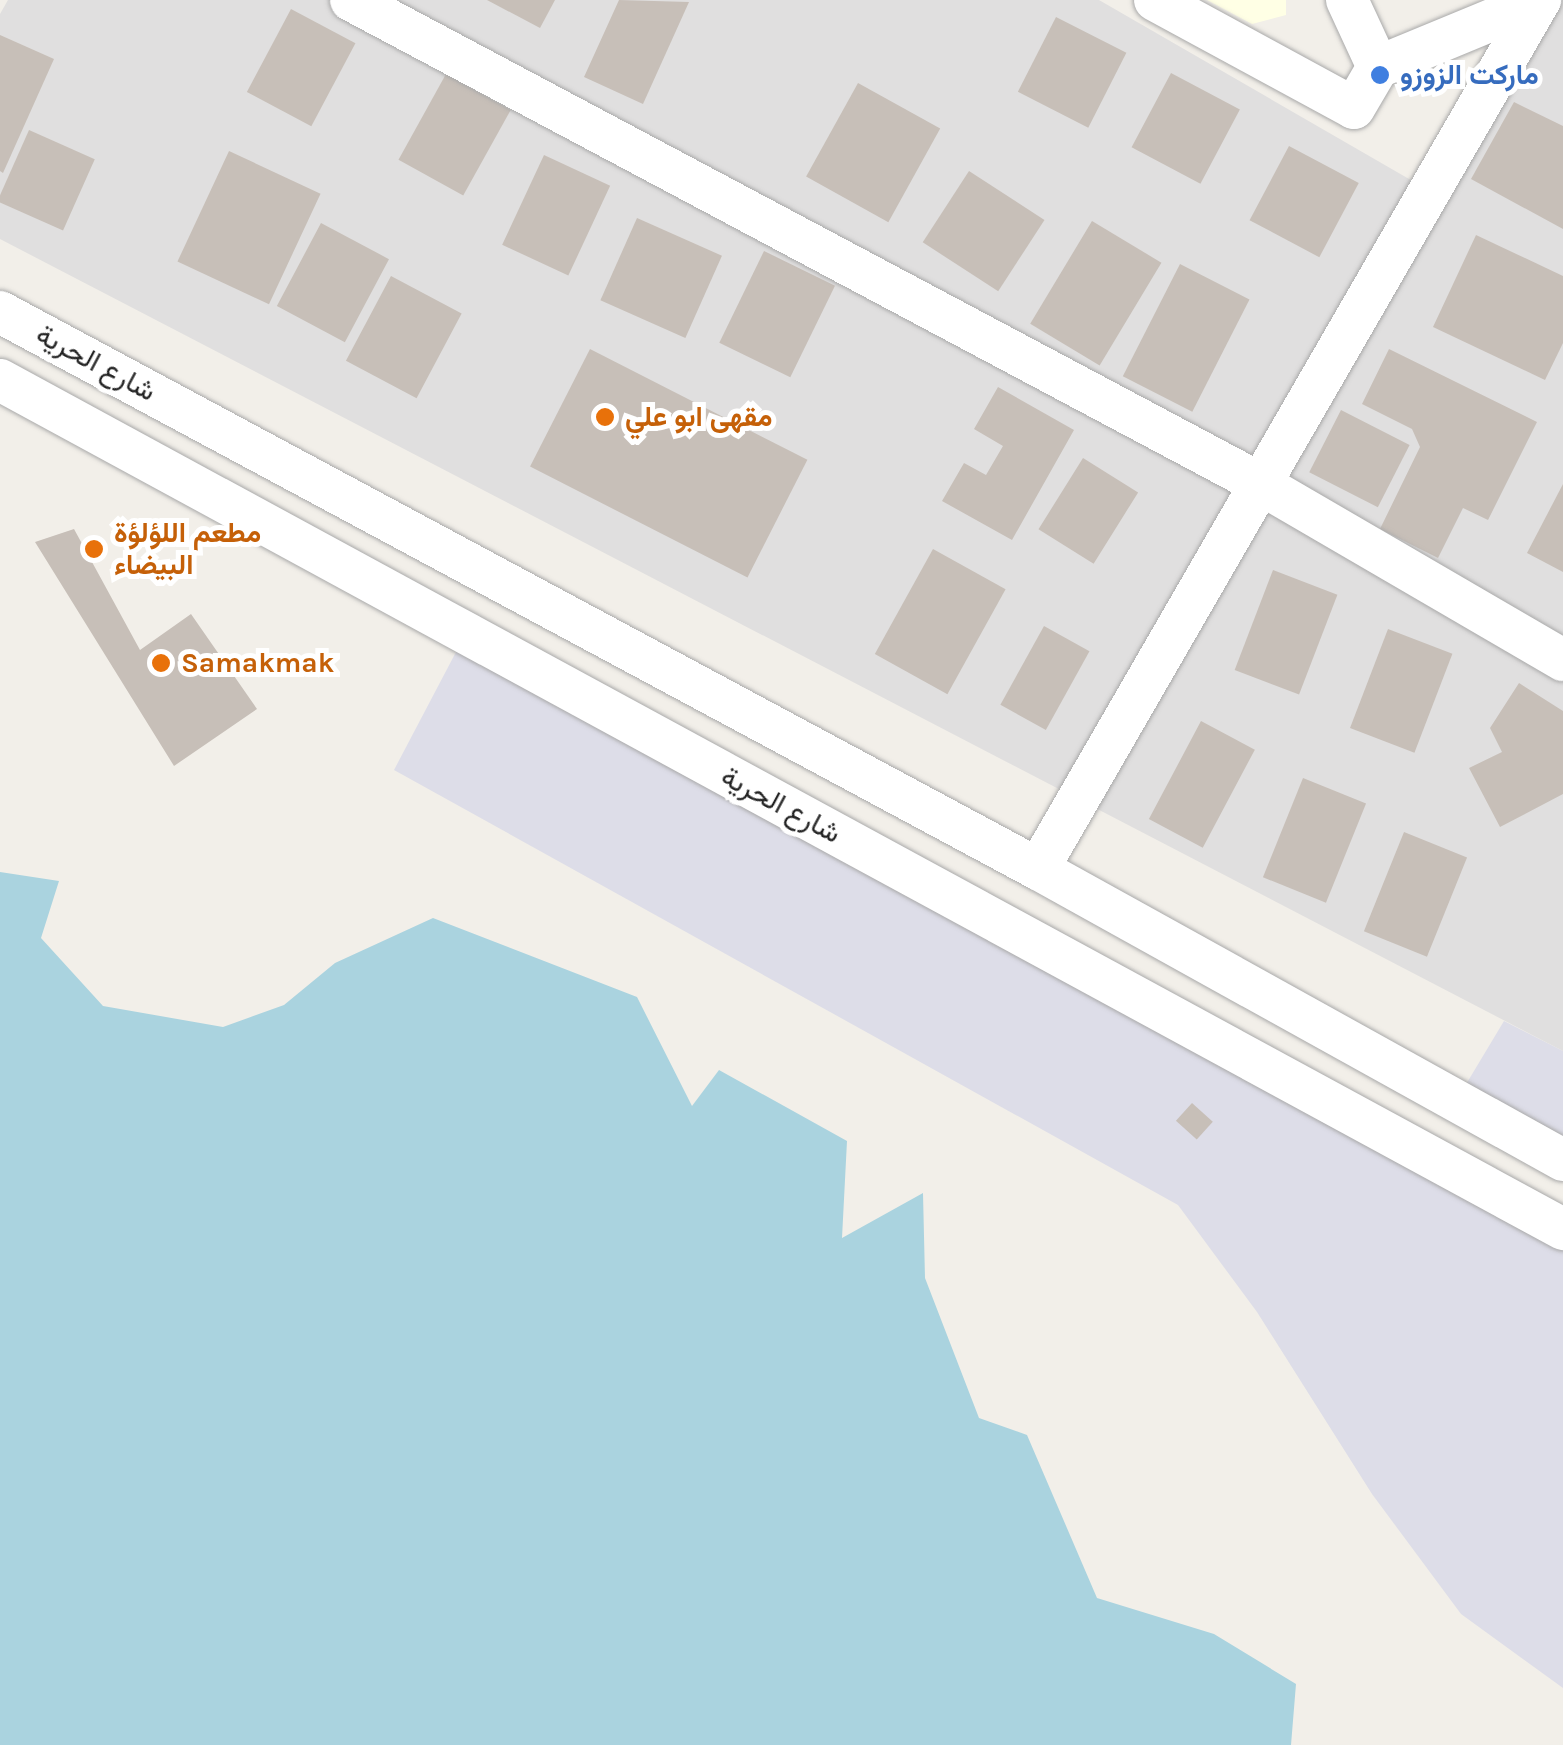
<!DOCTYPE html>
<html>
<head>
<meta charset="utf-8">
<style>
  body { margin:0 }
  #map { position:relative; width:1563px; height:1745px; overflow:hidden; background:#f2efe9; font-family:Karla,Vazirmatn,sans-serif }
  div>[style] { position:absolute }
  .residential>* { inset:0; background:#e0dfdf }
  .education>* { inset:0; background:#ffffe5 }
  .plaza>* { inset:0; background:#dddde8 }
  .water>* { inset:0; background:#aad3df }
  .building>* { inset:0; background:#c7bfb8; transform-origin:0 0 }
  .roads { filter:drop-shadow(0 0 2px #a9a9a9) drop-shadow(0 0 2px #a9a9a9) }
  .minor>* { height:42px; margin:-21px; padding:0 21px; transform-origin:21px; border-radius:21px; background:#fff }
  .dots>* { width:28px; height:28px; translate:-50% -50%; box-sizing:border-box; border:5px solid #fff; border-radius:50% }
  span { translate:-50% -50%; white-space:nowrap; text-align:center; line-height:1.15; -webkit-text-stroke:10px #fff; paint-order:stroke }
  .shop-label { font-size:28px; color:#366cbe; font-weight:700 }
  .left { translate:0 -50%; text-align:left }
  .street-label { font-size:28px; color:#222 }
  .food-label { font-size:28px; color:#c56008; font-weight:700 }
</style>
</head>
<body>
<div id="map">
  <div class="residential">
    <i style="clip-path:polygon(8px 0,1099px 0,1416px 183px,1540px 0,1563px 0,1563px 1051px,0 239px,0 14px)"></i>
  </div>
  <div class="education">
    <i style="clip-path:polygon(1207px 0,1286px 0,1286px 15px,1252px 24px)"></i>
  </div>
  <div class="plaza">
    <i style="clip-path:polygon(466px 633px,1563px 1229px,1563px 1688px,1461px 1614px,1372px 1494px,1257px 1312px,1178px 1205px,394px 770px)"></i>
    <i style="clip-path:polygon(1504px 1021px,1563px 1051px,1563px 1160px,1456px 1101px)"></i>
  </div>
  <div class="water">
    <i style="clip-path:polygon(0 872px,59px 881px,41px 938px,103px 1006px,223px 1027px,284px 1005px,335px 963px,433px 918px,637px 997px,692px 1106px,719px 1070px,847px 1141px,842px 1238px,923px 1193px,925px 1278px,979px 1418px,1027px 1435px,1097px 1598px,1214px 1634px,1296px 1684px,1291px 1745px,0 1745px)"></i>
  </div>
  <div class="building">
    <i style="clip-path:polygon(487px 0,555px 0,540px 28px)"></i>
    <i style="clip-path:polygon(619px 0,689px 2px,643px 104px,584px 77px)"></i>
    <i style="left:291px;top:9px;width:73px;height:94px;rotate:28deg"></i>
    <i style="left:1056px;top:17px;width:79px;height:84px;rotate:27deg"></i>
    <i style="clip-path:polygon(0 35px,54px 59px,3px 173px,0 171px)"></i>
    <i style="left:1171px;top:73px;width:78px;height:84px;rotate:28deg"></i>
    <i style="left:446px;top:74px;width:74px;height:98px;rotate:29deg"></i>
    <i style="left:858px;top:83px;width:94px;height:107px;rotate:29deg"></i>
    <i style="clip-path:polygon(1514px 102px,1563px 126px,1563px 229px,1471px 179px)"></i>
    <i style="left:29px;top:130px;width:72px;height:78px;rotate:24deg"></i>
    <i style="left:1289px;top:146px;width:79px;height:84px;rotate:28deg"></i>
    <i style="left:229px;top:151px;width:101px;height:122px;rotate:25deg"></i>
    <i style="left:544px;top:155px;width:73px;height:99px;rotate:25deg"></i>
    <i style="left:969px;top:171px;width:90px;height:85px;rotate:33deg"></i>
    <i style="left:637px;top:218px;width:93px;height:90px;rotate:24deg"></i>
    <i style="left:1092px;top:221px;width:81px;height:120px;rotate:31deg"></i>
    <i style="left:321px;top:223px;width:77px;height:94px;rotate:28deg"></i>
    <i style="clip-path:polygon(1476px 235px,1563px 276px,1563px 343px,1545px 380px,1433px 327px)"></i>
    <i style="left:764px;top:251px;width:79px;height:102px;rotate:26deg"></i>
    <i style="left:1180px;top:264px;width:78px;height:126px;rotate:27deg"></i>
    <i style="left:391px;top:276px;width:80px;height:96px;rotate:28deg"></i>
    <i style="left:590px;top:349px;width:244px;height:132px;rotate:27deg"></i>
    <i style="clip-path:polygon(1389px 349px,1537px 422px,1488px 520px,1463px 508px,1438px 558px,1380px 529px,1420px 447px,1412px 429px,1362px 404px)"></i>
    <i style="clip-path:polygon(998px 387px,1074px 430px,1012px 540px,942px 501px,964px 463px,986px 475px,1003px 446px,974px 429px)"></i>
    <i style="left:1341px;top:410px;width:77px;height:70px;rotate:27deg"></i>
    <i style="left:1083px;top:458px;width:65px;height:84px;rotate:32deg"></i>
    <i style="clip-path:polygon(1563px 484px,1563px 572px,1527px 553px)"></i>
    <i style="clip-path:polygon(74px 529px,140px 650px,191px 614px,257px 709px,174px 766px,35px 542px)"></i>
    <i style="left:933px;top:549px;width:83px;height:120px;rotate:29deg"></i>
    <i style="left:1273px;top:570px;width:69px;height:107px;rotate:21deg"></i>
    <i style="left:1044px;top:626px;width:52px;height:90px;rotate:29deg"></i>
    <i style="left:1388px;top:629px;width:69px;height:106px;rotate:21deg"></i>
    <i style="clip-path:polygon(1519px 683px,1563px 711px,1563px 794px,1500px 827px,1469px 768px,1502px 752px,1490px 728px)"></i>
    <i style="left:1201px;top:721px;width:61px;height:111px;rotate:28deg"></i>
    <i style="left:1303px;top:778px;width:68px;height:107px;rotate:22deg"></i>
    <i style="left:1404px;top:832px;width:68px;height:107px;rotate:22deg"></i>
    <i style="left:1192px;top:1103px;width:28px;height:24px;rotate:42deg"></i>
  </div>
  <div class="roads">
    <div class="minor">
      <i style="left:351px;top:0;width:1026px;rotate:28.01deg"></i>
      <i style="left:1257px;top:482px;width:354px;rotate:30.2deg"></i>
      <i style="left:1155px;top:0;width:226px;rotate:28.5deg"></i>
      <i style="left:1354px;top:108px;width:48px;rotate:-59.7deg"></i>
      <i style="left:1347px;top:0;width:74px;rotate:65.2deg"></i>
      <i style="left:1378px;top:67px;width:175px;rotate:-22.5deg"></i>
      <i style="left:0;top:312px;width:1178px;rotate:28.22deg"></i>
      <i style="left:1038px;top:869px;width:600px;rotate:29deg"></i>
      <i style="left:0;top:380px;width:1779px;rotate:28.51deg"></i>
      <i style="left:1038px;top:869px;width:1004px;rotate:-59.99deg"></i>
    </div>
  </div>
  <div class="dots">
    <i style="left:1380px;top:75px;background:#3f7fe0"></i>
    <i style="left:605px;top:417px;background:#e8710a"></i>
    <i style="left:94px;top:549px;background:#e8710a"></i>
    <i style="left:161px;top:663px;background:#e8710a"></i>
  </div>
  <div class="shop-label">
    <span class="left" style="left:1400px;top:75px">ماركت الزوزو</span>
  </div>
  <div class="street-label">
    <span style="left:96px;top:363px;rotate:28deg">شارع الحرية</span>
    <span style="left:781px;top:805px;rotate:28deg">شارع الحرية</span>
  </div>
  <div class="food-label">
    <span class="left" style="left:625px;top:417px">مقهى ابو علي</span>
    <span class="left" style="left:114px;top:549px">مطعم اللؤلؤة<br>البيضاء</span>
    <span class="left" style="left:181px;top:663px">Samakmak</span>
  </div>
</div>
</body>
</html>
